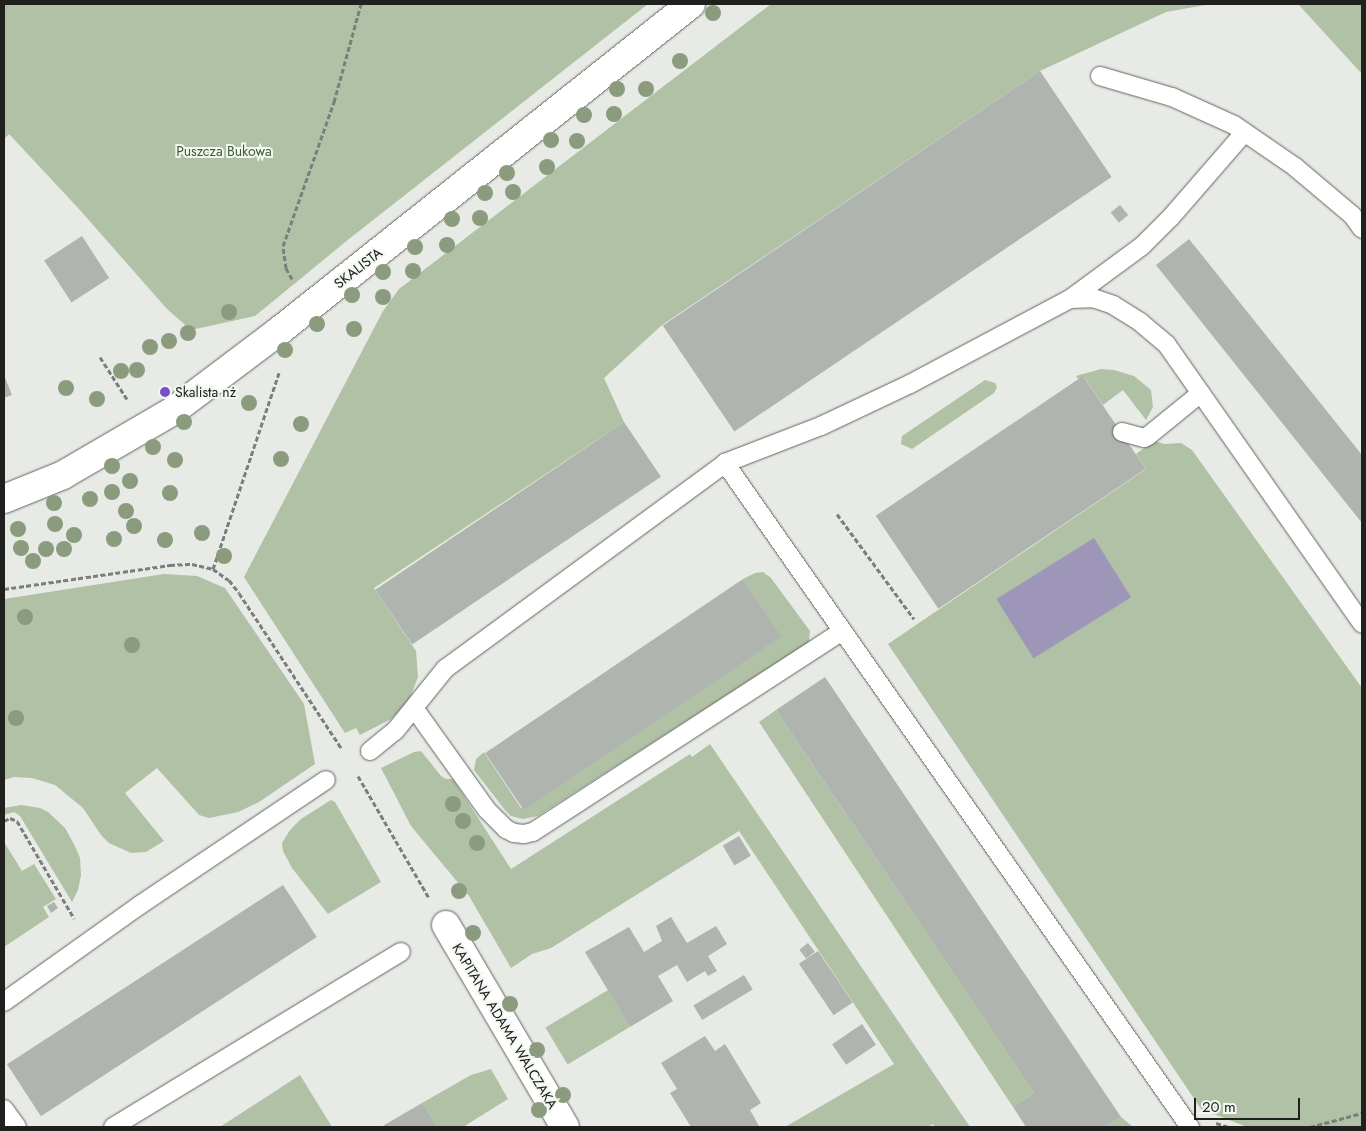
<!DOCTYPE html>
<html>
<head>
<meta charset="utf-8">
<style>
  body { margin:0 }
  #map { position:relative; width:1366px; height:1131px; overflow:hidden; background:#e7eae5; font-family:Jost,sans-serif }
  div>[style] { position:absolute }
  .green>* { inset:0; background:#b0c1a5; transform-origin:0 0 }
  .water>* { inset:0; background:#9e96b9; transform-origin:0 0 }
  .building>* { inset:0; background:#b0b4ae; transform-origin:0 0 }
  .path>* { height:3px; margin-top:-1.5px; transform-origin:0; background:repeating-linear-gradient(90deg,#7c7e7b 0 5px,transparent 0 7.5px) }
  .roads { filter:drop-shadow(0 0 1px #61645f) drop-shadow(0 0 1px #61645f) }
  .service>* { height:18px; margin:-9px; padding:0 9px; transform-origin:9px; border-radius:9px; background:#fff }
  .minor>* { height:28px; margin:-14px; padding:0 14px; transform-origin:14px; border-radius:14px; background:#fff }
  .trees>* { width:16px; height:16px; margin:-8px; border-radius:50%; background:#8a9b7e }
  .dots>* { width:14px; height:14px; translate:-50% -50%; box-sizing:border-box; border:2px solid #f4f8f2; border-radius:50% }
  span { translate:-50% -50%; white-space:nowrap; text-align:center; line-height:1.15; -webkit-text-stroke:4px #f4f8f2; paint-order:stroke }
  .park-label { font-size:14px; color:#3e5b2a }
  .street-label { font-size:14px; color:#20211f }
  .poi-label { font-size:14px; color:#20211f }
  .left { translate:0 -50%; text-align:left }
  .frame { position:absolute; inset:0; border:5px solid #20211f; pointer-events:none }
  .scale { position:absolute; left:1194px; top:1098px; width:106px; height:22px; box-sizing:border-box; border:2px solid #20211f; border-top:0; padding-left:6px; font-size:15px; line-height:18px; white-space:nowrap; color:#20211f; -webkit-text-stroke:4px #f4f8f2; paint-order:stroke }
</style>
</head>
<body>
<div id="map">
  <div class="green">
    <i style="clip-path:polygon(4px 4px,648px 4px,349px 239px,255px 316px,191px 330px,167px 309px,79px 209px,9px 134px,4px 139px)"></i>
    <i style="clip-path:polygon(771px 4px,1211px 4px,1166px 12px,1040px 71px,662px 325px,604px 378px,624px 422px,374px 588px,416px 651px,418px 677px,408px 703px,391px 719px,360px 735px,356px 728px,345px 733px,244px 577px,383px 311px,399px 289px)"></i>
    <i style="clip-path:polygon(1298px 4px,1362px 4px,1362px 74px)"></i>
    <i style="clip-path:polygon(1101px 369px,1114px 370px,1134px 376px,1151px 390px,1153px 407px,1146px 420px,1123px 390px,1103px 405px,1084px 377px,1078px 379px,1076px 376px)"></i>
    <i style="clip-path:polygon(985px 380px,995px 383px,997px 387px,994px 393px,912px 449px,901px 444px,902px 436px)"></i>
    <i style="clip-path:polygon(1154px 441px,1164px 444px,1181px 443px,1192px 450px,1362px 688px,1362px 1127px,1247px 1127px,1201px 1109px,888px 644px,1146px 469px,1136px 454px)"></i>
    <i style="clip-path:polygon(763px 572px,771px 578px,810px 631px,809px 642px,538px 816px,523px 819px,511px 816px,505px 810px,474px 770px,476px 759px,484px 752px,521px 808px,781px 636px,743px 579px,755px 573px)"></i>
    <i style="clip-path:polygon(164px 574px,197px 576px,225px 588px,304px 704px,315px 764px,259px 802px,238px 812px,209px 818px,199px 815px,157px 768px,125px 793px,164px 841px,146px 852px,131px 853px,109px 843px,101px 835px,83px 808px,55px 785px,32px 778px,14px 777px,4px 780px,4px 599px)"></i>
    <i style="clip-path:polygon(776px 710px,1034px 1093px,1013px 1107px,759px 722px)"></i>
    <i style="clip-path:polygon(710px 744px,970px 1127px,935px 1127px,933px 1124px,928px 1127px,785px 1127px,894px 1064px,739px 831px,551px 948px,532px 954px,511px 968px,469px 896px,411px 826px,381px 768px,414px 752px,421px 751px,441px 776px,446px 779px,453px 779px,511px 869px,690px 754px,692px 757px)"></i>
    <i style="clip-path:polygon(331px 800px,335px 802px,381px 882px,328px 914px,292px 868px,283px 851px,282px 843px,290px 830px,301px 819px)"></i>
    <i style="clip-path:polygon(21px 805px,40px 808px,48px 812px,65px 828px,75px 846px,80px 858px,81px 875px,78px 890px,72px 902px,20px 816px,14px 812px,4px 815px,4px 808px)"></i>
    <i style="clip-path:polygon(4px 842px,22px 871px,34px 864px,56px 899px,43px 907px,49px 917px,4px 947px)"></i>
    <i style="left:608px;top:990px;width:43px;height:73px;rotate:59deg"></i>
    <i style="clip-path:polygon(491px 1069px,508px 1099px,463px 1127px,438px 1127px,422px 1103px,471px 1075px)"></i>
    <i style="clip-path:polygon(300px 1075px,332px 1127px,220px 1127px)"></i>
    <i style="clip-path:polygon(1121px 1117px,1133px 1127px,1105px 1127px)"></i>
  </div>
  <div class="water">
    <i style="left:1094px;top:538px;width:70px;height:115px;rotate:58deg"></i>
  </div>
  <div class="building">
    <i style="left:1040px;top:71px;width:128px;height:455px;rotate:56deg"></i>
    <i style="left:1120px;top:205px;width:13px;height:12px;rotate:51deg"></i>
    <i style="left:82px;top:236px;width:50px;height:45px;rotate:57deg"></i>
    <i style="clip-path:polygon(1189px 239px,1362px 455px,1362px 523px,1156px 265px)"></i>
    <i style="clip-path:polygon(4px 375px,12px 395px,4px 398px)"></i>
    <i style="left:1083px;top:376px;width:112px;height:250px;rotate:56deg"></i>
    <i style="left:624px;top:422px;width:66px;height:300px;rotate:56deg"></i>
    <i style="left:743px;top:579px;width:69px;height:311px;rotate:56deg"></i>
    <i style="clip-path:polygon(825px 677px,1121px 1117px,1105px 1127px,1026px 1127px,1013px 1107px,1034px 1093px,776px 710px)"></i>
    <i style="left:739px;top:836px;width:23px;height:19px;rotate:59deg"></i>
    <i style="left:283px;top:885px;width:62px;height:329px;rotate:57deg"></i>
    <i style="clip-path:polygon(54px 902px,58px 908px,51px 913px,47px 906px)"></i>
    <i style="clip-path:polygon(671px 917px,687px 943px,716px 926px,727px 944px,708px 956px,717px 971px,708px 976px,705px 971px,687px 982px,677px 965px,658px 976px,673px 1001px,630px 1027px,585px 952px,629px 927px,644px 952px,662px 941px,656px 926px)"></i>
    <i style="left:808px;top:943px;width:11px;height:11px;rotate:52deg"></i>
    <i style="left:818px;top:951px;width:62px;height:23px;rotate:56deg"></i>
    <i style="left:744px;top:975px;width:17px;height:59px;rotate:59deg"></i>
    <i style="left:862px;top:1024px;width:25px;height:36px;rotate:56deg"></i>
    <i style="clip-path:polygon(705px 1036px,715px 1051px,725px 1044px,761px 1103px,750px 1110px,759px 1126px,756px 1127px,691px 1127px,670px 1093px,677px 1089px,661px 1063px)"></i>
    <i style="clip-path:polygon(422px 1103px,438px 1127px,381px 1127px)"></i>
  </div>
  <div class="path">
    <i style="left:292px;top:279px;width:13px;rotate:-119deg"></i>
    <i style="left:286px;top:268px;width:22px;rotate:-98deg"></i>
    <i style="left:283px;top:246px;width:153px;rotate:-70.5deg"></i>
    <i style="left:334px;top:102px;width:102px;rotate:-74.6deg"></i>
    <i style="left:100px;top:357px;width:50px;rotate:57.3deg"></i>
    <i style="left:837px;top:514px;width:130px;rotate:53.7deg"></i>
    <i style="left:213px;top:569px;width:207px;rotate:-71.4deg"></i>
    <i style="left:4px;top:589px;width:168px;rotate:-8.2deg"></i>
    <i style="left:170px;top:565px;width:22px;rotate:-3deg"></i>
    <i style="left:192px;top:564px;width:22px;rotate:13deg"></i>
    <i style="left:213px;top:569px;width:19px;rotate:35deg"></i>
    <i style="left:229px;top:580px;width:16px;rotate:52deg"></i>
    <i style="left:239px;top:593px;width:187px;rotate:56.6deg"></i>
    <i style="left:358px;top:776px;width:141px;rotate:59.8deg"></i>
    <i style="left:4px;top:821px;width:7px;rotate:-27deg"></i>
    <i style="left:10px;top:818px;width:8px;rotate:23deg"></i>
    <i style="left:17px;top:821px;width:113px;rotate:59.6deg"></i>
    <i style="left:1216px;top:1123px;width:14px;rotate:17deg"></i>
    <i style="left:1310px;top:1127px;width:54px;rotate:-15.1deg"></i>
  </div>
  <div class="roads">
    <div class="service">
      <i style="left:1100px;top:76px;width:75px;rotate:16.3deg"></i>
      <i style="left:1172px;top:97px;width:68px;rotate:24.3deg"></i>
      <i style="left:1234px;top:125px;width:74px;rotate:34.5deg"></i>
      <i style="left:1295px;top:167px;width:75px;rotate:40.1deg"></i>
      <i style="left:1352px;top:215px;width:17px;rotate:54deg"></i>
      <i style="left:1070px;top:299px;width:89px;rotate:-36.4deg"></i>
      <i style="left:1142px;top:246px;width:41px;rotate:-45deg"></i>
      <i style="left:1171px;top:217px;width:111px;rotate:-49deg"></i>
      <i style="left:1122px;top:432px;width:23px;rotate:15deg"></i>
      <i style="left:1144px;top:438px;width:4px;rotate:-27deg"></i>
      <i style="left:1148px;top:436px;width:68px;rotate:-39.1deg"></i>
      <i style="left:725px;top:463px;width:103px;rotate:-21.1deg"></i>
      <i style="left:821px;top:426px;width:98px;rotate:-25.3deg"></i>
      <i style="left:910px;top:384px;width:181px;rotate:-28deg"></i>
      <i style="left:1070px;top:299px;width:23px;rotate:-2deg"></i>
      <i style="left:1093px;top:298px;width:21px;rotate:19deg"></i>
      <i style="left:1113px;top:305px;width:32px;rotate:32deg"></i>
      <i style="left:1140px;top:322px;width:35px;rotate:40deg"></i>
      <i style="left:1167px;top:345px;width:340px;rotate:55deg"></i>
      <i style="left:414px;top:708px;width:125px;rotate:54.4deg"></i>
      <i style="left:487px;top:810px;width:27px;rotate:45deg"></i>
      <i style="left:506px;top:829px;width:9px;rotate:27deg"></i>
      <i style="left:514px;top:833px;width:10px;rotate:6deg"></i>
      <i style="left:524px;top:834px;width:9px;rotate:-13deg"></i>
      <i style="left:533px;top:832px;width:369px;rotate:-33deg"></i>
      <i style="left:370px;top:751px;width:32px;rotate:-39deg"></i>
      <i style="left:395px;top:731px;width:80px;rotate:-51.1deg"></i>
      <i style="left:445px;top:669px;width:348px;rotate:-36.3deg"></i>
      <i style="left:725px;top:463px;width:811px;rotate:55deg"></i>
      <i style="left:4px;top:1002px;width:167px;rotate:-35.5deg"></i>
      <i style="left:140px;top:905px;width:224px;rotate:-33.9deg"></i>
      <i style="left:4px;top:1109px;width:22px;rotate:54deg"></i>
      <i style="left:113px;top:1127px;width:337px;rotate:-31.3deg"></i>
    </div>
    <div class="minor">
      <i style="left:4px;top:499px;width:64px;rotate:-22.1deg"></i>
      <i style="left:63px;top:475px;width:127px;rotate:-30.2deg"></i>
      <i style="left:173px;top:411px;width:133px;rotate:-37deg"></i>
      <i style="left:279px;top:331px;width:526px;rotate:-38.44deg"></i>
      <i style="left:446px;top:925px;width:234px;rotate:59.5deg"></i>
    </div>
  </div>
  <div class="trees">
    <i style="left:713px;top:13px"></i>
    <i style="left:680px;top:61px"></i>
    <i style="left:617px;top:89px"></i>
    <i style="left:646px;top:89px"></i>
    <i style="left:614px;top:114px"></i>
    <i style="left:584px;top:115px"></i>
    <i style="left:551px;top:140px"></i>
    <i style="left:577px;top:141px"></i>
    <i style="left:547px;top:167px"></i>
    <i style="left:507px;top:173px"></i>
    <i style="left:513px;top:192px"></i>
    <i style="left:485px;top:193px"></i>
    <i style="left:480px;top:218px"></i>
    <i style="left:452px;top:219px"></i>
    <i style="left:447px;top:245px"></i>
    <i style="left:415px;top:247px"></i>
    <i style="left:413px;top:271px"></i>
    <i style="left:383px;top:272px"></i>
    <i style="left:352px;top:295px"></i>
    <i style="left:383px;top:297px"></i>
    <i style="left:229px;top:312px"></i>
    <i style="left:317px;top:324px"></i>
    <i style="left:354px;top:329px"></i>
    <i style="left:188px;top:333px"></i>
    <i style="left:169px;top:341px"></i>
    <i style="left:150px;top:347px"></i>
    <i style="left:285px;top:350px"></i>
    <i style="left:137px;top:370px"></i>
    <i style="left:121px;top:371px"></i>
    <i style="left:66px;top:388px"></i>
    <i style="left:97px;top:399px"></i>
    <i style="left:249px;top:403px"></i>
    <i style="left:184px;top:422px"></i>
    <i style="left:301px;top:424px"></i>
    <i style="left:153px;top:447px"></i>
    <i style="left:281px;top:459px"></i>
    <i style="left:175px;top:460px"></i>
    <i style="left:112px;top:466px"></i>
    <i style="left:130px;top:481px"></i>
    <i style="left:112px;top:492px"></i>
    <i style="left:170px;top:493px"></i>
    <i style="left:90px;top:499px"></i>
    <i style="left:54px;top:503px"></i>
    <i style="left:126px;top:511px"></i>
    <i style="left:55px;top:524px"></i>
    <i style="left:134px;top:526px"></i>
    <i style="left:18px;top:529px"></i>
    <i style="left:202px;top:533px"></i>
    <i style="left:74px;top:535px"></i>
    <i style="left:114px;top:539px"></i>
    <i style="left:165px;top:540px"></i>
    <i style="left:21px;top:548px"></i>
    <i style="left:46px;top:549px"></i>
    <i style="left:64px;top:549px"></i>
    <i style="left:224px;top:556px"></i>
    <i style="left:33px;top:561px"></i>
    <i style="left:25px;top:617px"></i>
    <i style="left:132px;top:645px"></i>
    <i style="left:16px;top:718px"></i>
    <i style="left:453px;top:804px"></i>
    <i style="left:463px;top:821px"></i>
    <i style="left:477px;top:843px"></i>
    <i style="left:459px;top:891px"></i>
    <i style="left:473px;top:933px"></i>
    <i style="left:510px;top:1004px"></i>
    <i style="left:537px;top:1050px"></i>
    <i style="left:563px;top:1095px"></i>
    <i style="left:539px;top:1110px"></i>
  </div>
  <div class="dots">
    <i style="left:165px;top:392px;background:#7a4fc8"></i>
  </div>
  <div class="park-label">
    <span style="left:224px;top:151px">Puszcza Bukowa</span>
  </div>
  <div class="street-label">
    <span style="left:358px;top:268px;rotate:-38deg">SKALISTA</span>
    <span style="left:505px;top:1026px;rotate:59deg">KAPITANA ADAMA WALCZAKA</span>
  </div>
  <div class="poi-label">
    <span class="left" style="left:175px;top:392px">Skalista nż</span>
  </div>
  <div class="frame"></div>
  <div class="scale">20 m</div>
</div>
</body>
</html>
